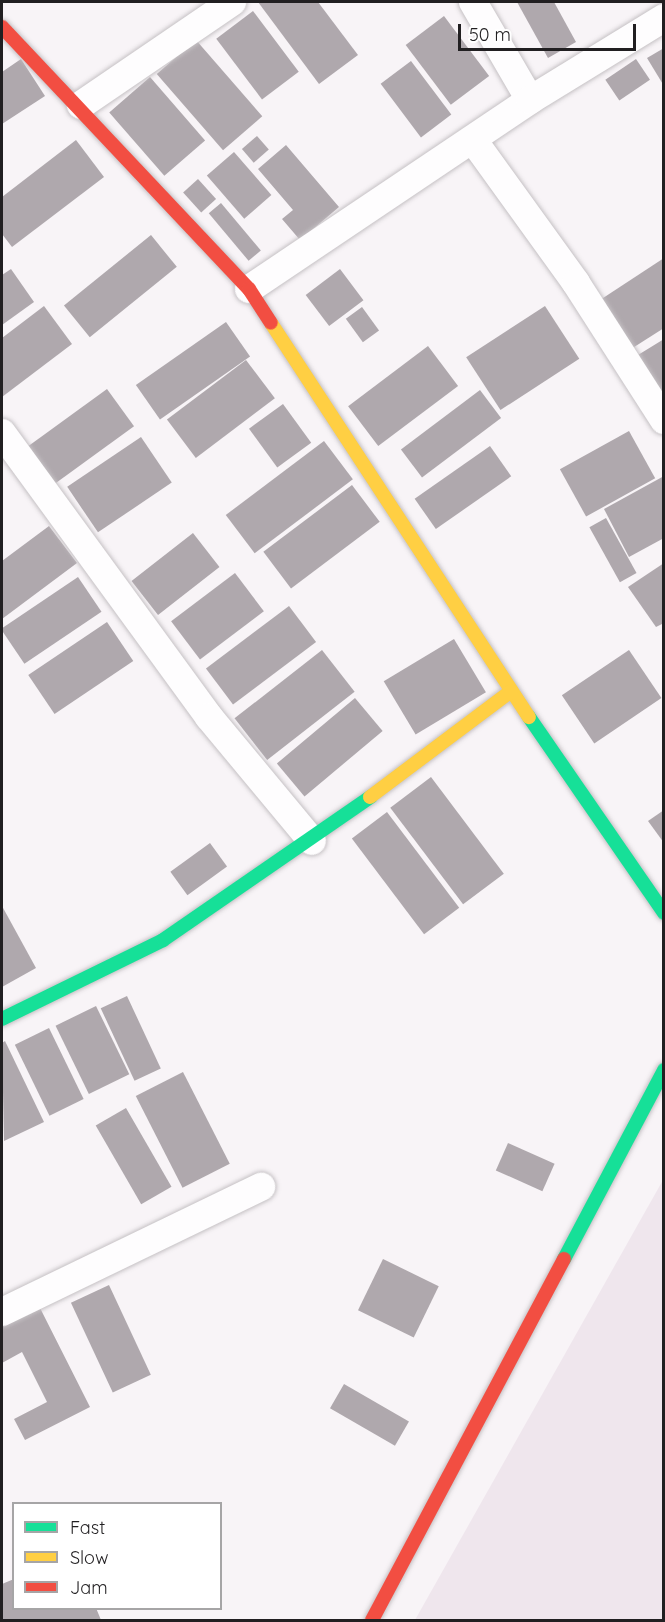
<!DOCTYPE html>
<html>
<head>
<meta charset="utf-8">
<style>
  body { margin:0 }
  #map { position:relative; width:665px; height:1622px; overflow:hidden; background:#f8f4f7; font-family:Quicksand,sans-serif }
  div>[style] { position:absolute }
  .built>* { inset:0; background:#efe6ed }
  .building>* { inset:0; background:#afa8ad; transform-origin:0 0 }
  .roads { filter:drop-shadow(0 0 2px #c5c1c4) drop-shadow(0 0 2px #c5c1c4) }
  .street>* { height:28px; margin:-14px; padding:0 14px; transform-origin:14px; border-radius:14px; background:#fefdfe }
  .fast>* { height:14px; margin:-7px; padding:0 7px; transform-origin:7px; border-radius:7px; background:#16e098 }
  .slow>* { height:14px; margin:-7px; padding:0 7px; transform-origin:7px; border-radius:7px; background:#ffcf43 }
  .jam>* { height:14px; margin:-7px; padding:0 7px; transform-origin:7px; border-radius:7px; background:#f24e42 }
  span { translate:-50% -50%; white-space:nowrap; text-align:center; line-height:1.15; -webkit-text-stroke:6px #fff; paint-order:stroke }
  .frame { position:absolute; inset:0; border:3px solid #211f21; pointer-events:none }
  .legend { position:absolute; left:12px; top:1502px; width:210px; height:108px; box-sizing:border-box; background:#fff; border:2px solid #a6a5a6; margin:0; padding:8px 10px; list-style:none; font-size:18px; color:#211f21 }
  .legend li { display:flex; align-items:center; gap:12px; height:30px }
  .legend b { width:30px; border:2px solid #a6a5a6 }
  .scale { position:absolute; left:458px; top:24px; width:178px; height:27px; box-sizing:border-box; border:3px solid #211f21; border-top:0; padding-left:8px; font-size:18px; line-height:21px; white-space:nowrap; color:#211f21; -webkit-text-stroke:4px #fff; paint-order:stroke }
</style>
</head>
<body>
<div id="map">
  <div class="built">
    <i style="clip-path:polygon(663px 1180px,663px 1620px,415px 1620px)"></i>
  </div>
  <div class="building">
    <i style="clip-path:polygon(258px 2px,318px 2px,358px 55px,319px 84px)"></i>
    <i style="clip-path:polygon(517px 2px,554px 2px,576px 42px,548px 58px)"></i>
    <i style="left:253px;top:11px;width:76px;height:46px;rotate:53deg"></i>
    <i style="left:444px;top:16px;width:75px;height:48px;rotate:53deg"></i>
    <i style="left:196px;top:40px;width:101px;height:52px;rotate:49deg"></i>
    <i style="clip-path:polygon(664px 48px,664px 86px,647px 58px)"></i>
    <i style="clip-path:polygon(21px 59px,45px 96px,2px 124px,2px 72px)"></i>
    <i style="left:636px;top:59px;width:25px;height:37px;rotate:56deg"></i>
    <i style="left:411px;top:61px;width:67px;height:38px;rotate:53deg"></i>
    <i style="left:150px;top:77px;width:84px;height:54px;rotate:49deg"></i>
    <i style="left:257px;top:136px;width:18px;height:20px;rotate:49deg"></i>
    <i style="clip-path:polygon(76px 140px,104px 177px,12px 247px,2px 234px,2px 197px)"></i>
    <i style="clip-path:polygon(286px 145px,339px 207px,300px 240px,282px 219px,293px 210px,258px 169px)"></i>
    <i style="left:234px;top:152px;width:57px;height:36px;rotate:49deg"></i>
    <i style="left:198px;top:179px;width:27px;height:20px;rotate:48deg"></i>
    <i style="left:221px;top:203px;width:62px;height:16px;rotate:50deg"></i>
    <i style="left:151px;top:235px;width:41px;height:112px;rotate:51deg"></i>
    <i style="clip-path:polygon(664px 258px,664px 328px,631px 349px,600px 300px)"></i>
    <i style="clip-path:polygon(11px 269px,34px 302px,2px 325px,2px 275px)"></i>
    <i style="left:340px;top:269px;width:39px;height:43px;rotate:53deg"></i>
    <i style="clip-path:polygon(44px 306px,72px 344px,2px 397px,2px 338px)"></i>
    <i style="left:545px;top:306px;width:63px;height:94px;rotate:57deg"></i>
    <i style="left:362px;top:307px;width:29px;height:20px;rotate:54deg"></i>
    <i style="left:226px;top:322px;width:42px;height:110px;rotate:55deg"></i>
    <i style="clip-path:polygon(664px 339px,664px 396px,638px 355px)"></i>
    <i style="left:428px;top:346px;width:50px;height:100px;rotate:53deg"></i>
    <i style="left:246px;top:360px;width:48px;height:99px;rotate:53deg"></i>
    <i style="left:107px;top:389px;width:46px;height:97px;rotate:54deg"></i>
    <i style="left:480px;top:390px;width:35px;height:99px;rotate:53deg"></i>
    <i style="left:283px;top:404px;width:48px;height:42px;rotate:54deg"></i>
    <i style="left:629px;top:431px;width:54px;height:79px;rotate:61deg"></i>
    <i style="left:141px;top:437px;width:55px;height:89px;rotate:56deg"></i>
    <i style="left:324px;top:441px;width:48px;height:123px;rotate:53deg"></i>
    <i style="left:490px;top:446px;width:37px;height:92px;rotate:55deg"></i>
    <i style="clip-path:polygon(664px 476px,664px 538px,629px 557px,604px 509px)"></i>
    <i style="left:352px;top:485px;width:46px;height:111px;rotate:53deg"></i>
    <i style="left:606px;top:518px;width:63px;height:19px;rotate:61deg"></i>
    <i style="clip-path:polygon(49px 526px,77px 563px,2px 619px,2px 561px)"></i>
    <i style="left:193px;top:533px;width:43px;height:78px;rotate:52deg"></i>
    <i style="clip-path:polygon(664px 563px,664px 623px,656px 627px,628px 587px)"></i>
    <i style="left:235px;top:573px;width:48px;height:80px;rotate:53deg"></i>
    <i style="left:78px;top:577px;width:42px;height:93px;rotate:56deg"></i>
    <i style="left:289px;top:606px;width:45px;height:104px;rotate:53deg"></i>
    <i style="left:107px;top:622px;width:47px;height:95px;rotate:56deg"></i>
    <i style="left:454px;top:639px;width:62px;height:82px;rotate:59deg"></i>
    <i style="left:322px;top:650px;width:53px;height:111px;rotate:52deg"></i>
    <i style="left:629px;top:650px;width:58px;height:81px;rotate:56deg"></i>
    <i style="left:355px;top:698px;width:43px;height:102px;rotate:50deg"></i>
    <i style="left:431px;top:777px;width:121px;height:51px;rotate:53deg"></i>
    <i style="clip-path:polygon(664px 810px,664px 843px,648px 821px)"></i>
    <i style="left:387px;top:812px;width:120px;height:44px;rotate:53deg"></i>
    <i style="left:210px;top:843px;width:29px;height:49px;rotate:54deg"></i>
    <i style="clip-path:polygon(2px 906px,36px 968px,2px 987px)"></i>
    <i style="left:127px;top:996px;width:80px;height:29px;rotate:65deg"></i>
    <i style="left:96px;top:1006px;width:76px;height:45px;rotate:64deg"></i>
    <i style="left:49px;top:1028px;width:79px;height:38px;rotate:64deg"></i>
    <i style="clip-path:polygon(5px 1041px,44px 1122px,4px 1141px,2px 1043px)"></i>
    <i style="left:183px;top:1072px;width:103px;height:53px;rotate:63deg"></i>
    <i style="left:126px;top:1108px;width:91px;height:35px;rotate:60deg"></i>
    <i style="left:508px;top:1143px;width:51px;height:30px;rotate:24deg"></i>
    <i style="left:383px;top:1259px;width:62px;height:57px;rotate:26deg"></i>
    <i style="left:109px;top:1285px;width:99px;height:42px;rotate:65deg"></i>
    <i style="clip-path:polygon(38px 1304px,90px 1407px,25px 1440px,14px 1419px,47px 1402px,22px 1352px,2px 1363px,2px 1322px)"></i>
    <i style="left:344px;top:1384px;width:75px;height:28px;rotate:30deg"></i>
    <i style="clip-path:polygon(14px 1579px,14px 1608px,96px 1608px,101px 1620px,2px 1620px,2px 1584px)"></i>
  </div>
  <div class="roads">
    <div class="street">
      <i style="left:473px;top:2px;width:113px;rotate:59.8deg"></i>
      <i style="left:81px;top:105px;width:183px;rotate:-34.3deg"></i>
      <i style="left:473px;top:140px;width:176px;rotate:54.2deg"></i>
      <i style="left:576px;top:283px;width:163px;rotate:57.3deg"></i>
      <i style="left:249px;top:289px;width:339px;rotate:-33.9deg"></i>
      <i style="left:530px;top:100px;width:157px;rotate:-31.5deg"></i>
      <i style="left:2px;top:433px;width:351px;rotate:53.9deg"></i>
      <i style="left:209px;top:717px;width:161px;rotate:50.3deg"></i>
      <i style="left:2px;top:1312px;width:288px;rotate:-25.8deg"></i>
    </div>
    <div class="fast">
      <i style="left:529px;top:717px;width:238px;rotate:55.4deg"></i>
      <i style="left:2px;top:1019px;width:179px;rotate:-26.1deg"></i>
      <i style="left:163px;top:940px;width:252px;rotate:-34.6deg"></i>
      <i style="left:564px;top:1259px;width:214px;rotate:-62.1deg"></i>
    </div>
    <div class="slow">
      <i style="left:271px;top:323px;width:471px;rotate:56.8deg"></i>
      <i style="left:370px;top:797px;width:176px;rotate:-36.9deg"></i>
    </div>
    <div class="jam">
      <i style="left:2px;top:27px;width:360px;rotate:46.7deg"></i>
      <i style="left:249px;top:289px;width:40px;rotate:57.1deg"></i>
      <i style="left:372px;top:1620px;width:409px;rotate:-62deg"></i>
    </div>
  </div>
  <div class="frame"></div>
  <ul class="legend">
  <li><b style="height:8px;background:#16e098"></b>Fast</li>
  <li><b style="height:8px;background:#ffcf43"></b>Slow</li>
  <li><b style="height:8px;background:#f24e42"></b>Jam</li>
  </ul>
  <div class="scale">50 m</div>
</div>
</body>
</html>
